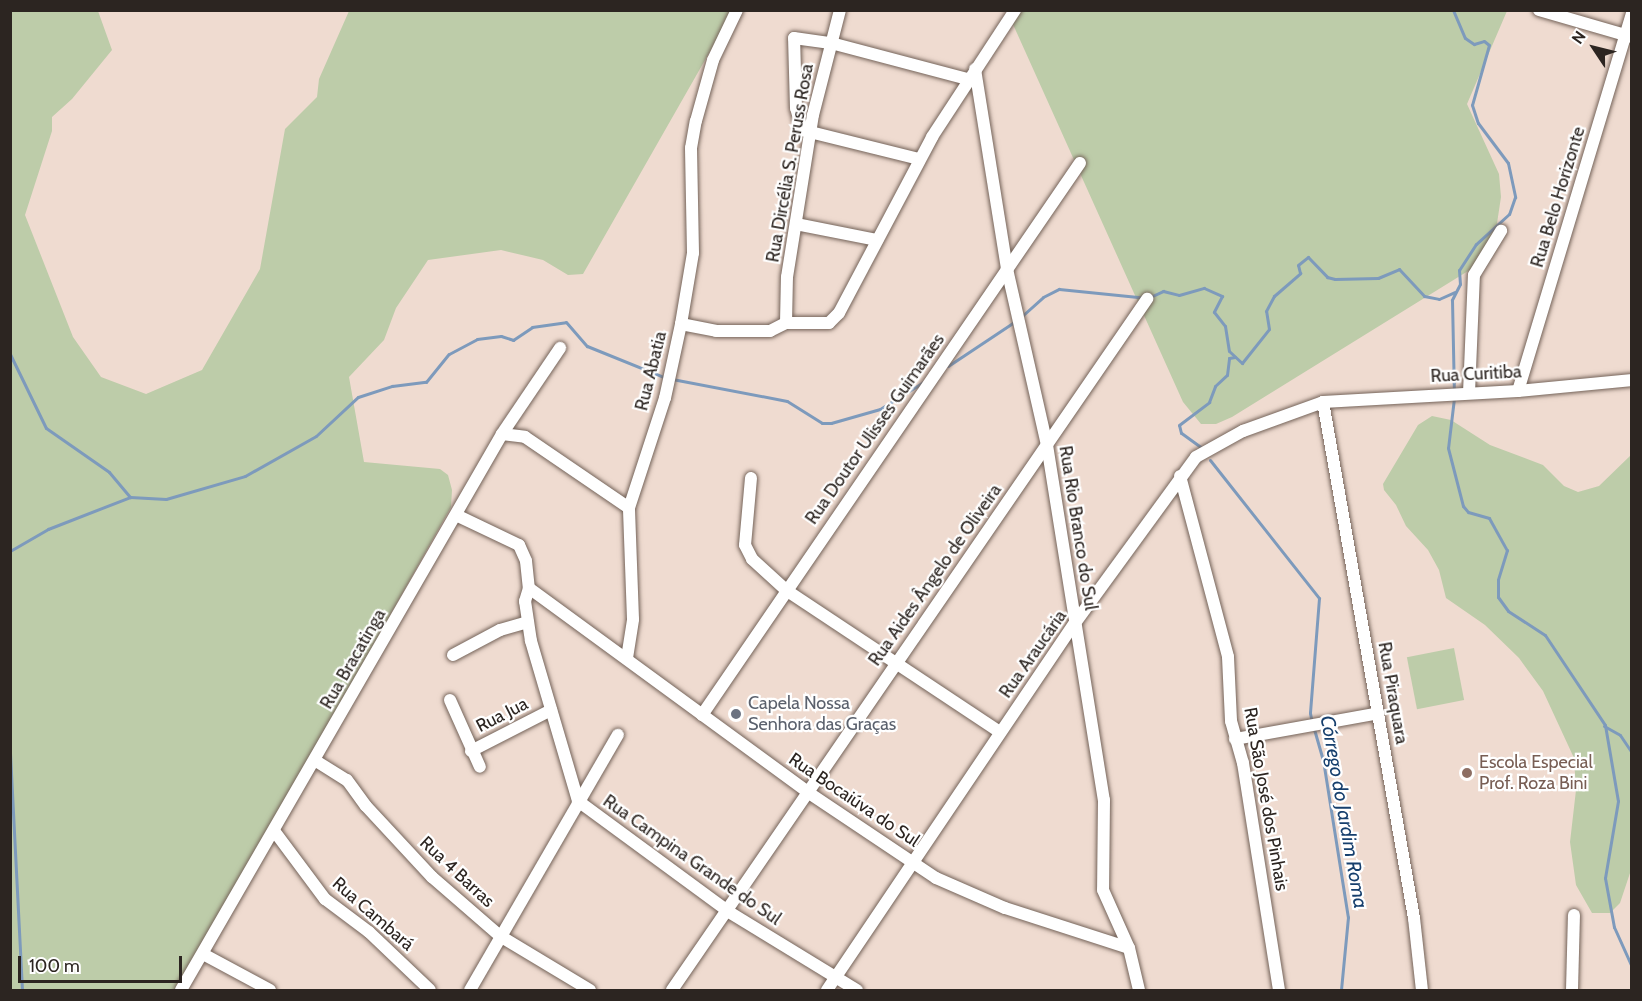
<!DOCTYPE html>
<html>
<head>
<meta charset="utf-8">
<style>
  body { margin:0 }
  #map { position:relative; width:1642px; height:1001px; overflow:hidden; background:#efdbd0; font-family:Cabin,sans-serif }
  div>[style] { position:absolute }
  .green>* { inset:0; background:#bdcca9; transform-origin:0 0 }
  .stream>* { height:3px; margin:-1.5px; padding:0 1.5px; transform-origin:1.5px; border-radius:1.5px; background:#7d9abc }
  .roads { filter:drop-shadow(0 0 2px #746359) drop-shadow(0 0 2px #746359) }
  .minor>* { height:12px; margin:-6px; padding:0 6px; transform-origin:6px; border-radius:6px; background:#fff }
  .dots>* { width:16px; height:16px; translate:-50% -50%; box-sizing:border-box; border:3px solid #fff; border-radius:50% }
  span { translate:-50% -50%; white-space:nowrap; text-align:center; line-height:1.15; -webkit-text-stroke:4.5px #fff; paint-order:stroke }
  .street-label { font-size:18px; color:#2c2521 }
  .worship-label { font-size:18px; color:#5b616d }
  .left { translate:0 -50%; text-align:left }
  .education-label { font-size:18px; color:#785e54 }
  .water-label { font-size:20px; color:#163f6d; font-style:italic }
  .frame { position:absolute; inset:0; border:12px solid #2c2521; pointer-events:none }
  .north { position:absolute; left:1564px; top:18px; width:60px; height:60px; -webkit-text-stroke:4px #fff; paint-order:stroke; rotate:305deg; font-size:16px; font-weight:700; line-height:24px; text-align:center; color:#2c2521 }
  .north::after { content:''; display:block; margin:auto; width:21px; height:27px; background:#2c2521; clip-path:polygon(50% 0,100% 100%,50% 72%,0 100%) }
  .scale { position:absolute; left:18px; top:956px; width:164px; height:27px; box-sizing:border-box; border:3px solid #2c2521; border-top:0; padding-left:8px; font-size:18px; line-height:21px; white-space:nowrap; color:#2c2521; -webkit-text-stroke:4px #fff; paint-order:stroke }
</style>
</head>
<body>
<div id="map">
  <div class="green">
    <i style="clip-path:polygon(10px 11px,98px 11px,112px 50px,72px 99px,52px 117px,52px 131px,25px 215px,73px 337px,101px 377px,146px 394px,202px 370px,260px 269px,285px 129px,317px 97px,319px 79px,349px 11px,733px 11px,583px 274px,568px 275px,543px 260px,501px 250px,428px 260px,396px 308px,384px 340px,349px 377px,364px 462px,440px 469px,448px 475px,452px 490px,451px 507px,179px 990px,11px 990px)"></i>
    <i style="clip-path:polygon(1007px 11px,1507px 11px,1467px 104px,1499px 174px,1501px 197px,1496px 230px,1481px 263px,1232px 417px,1216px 424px,1201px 424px,1183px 402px)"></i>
    <i style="clip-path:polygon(1432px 416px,1451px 420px,1490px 445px,1543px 465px,1564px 486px,1578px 492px,1599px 486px,1631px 455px,1631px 870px,1620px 903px,1610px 913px,1592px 913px,1576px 885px,1570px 842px,1576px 790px,1574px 758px,1543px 691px,1519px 658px,1485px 625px,1446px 598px,1439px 570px,1428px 550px,1406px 526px,1396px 505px,1384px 490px,1383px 484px,1418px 425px)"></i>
    <i style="left:1454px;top:648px;width:53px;height:48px;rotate:79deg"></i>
  </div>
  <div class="stream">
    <i style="left:1453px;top:10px;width:30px;rotate:67deg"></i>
    <i style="left:1465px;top:38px;width:11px;rotate:34deg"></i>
    <i style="left:1474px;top:44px;width:10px;rotate:-17deg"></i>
    <i style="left:1484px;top:41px;width:6px;rotate:39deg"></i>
    <i style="left:1489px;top:45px;width:62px;rotate:105.8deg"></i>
    <i style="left:1472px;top:105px;width:19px;rotate:72deg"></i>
    <i style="left:1478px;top:123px;width:50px;rotate:53.1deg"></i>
    <i style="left:1508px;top:163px;width:35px;rotate:78deg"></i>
    <i style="left:1515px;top:197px;width:18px;rotate:109deg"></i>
    <i style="left:1509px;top:214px;width:45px;rotate:137.7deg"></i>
    <i style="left:1476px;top:244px;width:31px;rotate:123deg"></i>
    <i style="left:1459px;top:270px;width:14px;rotate:86deg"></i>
    <i style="left:1460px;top:284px;width:18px;rotate:117deg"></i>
    <i style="left:1452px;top:300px;width:92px;rotate:88.8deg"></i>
    <i style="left:1022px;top:316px;width:28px;rotate:-42deg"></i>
    <i style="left:1043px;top:297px;width:18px;rotate:-27deg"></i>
    <i style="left:1059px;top:289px;width:89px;rotate:5.8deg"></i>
    <i style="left:1148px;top:298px;width:17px;rotate:-25deg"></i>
    <i style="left:1163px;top:291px;width:16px;rotate:14deg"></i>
    <i style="left:1179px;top:295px;width:26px;rotate:-16deg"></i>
    <i style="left:1204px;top:288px;width:20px;rotate:24deg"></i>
    <i style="left:1222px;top:296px;width:18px;rotate:117deg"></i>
    <i style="left:1214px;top:312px;width:18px;rotate:52deg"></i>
    <i style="left:1225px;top:326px;width:25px;rotate:81deg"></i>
    <i style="left:1229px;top:351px;width:18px;rotate:43deg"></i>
    <i style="left:1242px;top:363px;width:43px;rotate:-51.5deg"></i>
    <i style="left:1269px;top:329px;width:18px;rotate:-99deg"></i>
    <i style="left:1266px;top:311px;width:17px;rotate:-62deg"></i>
    <i style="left:1274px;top:296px;width:35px;rotate:-41deg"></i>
    <i style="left:1300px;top:273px;width:8px;rotate:-104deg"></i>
    <i style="left:1298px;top:265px;width:13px;rotate:-39deg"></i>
    <i style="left:1308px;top:257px;width:28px;rotate:46deg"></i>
    <i style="left:1327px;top:277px;width:8px;rotate:14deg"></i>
    <i style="left:1335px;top:279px;width:43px;rotate:-1.3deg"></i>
    <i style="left:1378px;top:278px;width:23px;rotate:-23deg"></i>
    <i style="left:1399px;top:269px;width:37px;rotate:47deg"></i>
    <i style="left:1424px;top:296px;width:15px;rotate:11deg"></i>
    <i style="left:1439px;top:299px;width:17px;rotate:-24deg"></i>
    <i style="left:10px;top:354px;width:82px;rotate:64.1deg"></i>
    <i style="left:46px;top:428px;width:77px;rotate:34.9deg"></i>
    <i style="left:109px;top:472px;width:33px;rotate:50deg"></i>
    <i style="left:948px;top:366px;width:79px;rotate:-33.7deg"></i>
    <i style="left:672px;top:379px;width:117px;rotate:10.8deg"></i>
    <i style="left:787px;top:401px;width:41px;rotate:32.2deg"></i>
    <i style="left:822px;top:423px;width:9px"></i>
    <i style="left:831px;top:423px;width:51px;rotate:-15.9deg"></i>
    <i style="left:880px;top:409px;width:53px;rotate:-31.9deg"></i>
    <i style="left:1454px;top:398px;width:50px;rotate:96.8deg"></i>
    <i style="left:1448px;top:448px;width:60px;rotate:75.5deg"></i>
    <i style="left:1463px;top:506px;width:8px;rotate:50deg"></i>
    <i style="left:1468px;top:512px;width:22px;rotate:16deg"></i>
    <i style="left:1489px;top:518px;width:37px;rotate:61deg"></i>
    <i style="left:1507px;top:550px;width:31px;rotate:107deg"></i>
    <i style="left:1498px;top:580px;width:17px;rotate:90deg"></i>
    <i style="left:1498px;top:597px;width:17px;rotate:54deg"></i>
    <i style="left:1508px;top:611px;width:44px;rotate:33deg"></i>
    <i style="left:1545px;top:635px;width:108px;rotate:56.3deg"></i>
    <i style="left:1605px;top:725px;width:77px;rotate:80.3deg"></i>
    <i style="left:1618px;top:801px;width:78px;rotate:99.6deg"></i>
    <i style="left:1605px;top:878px;width:50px;rotate:79.6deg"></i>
    <i style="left:1614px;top:927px;width:44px;rotate:65.8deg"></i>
    <i style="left:1202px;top:448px;width:26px;rotate:-144deg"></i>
    <i style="left:1181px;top:433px;width:8px;rotate:-104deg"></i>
    <i style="left:1179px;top:425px;width:38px;rotate:-37deg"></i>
    <i style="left:1209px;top:402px;width:17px;rotate:-69deg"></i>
    <i style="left:1215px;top:386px;width:16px;rotate:-43deg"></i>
    <i style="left:1227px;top:375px;width:17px;rotate:-83deg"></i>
    <i style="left:1229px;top:358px;width:6px;rotate:-9deg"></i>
    <i style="left:1210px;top:460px;width:176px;rotate:51.7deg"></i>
    <i style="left:1319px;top:598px;width:115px;rotate:94.5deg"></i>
    <i style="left:1310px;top:713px;width:10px;rotate:79deg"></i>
    <i style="left:10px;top:551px;width:44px;rotate:-30.1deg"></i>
    <i style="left:48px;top:529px;width:88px;rotate:-21.3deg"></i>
    <i style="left:130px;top:497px;width:36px;rotate:3deg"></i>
    <i style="left:166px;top:499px;width:82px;rotate:-16.2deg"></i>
    <i style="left:245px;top:476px;width:81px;rotate:-29.4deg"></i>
    <i style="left:316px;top:436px;width:57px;rotate:-42.9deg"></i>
    <i style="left:358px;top:397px;width:36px;rotate:-18deg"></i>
    <i style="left:392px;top:386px;width:34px;rotate:-7deg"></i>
    <i style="left:426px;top:382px;width:36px;rotate:-51deg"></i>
    <i style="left:449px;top:354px;width:32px;rotate:-28deg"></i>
    <i style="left:477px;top:339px;width:24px;rotate:-7deg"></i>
    <i style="left:501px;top:336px;width:13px;rotate:18deg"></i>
    <i style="left:513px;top:340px;width:23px;rotate:-34deg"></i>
    <i style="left:532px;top:327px;width:34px;rotate:-8deg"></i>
    <i style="left:566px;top:322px;width:32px;rotate:49deg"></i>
    <i style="left:587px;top:346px;width:85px;rotate:22.1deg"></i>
    <i style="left:1604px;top:726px;width:18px;rotate:29deg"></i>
    <i style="left:1620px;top:735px;width:22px;rotate:56deg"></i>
    <i style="left:1314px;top:729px;width:32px;rotate:74deg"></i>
    <i style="left:1323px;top:760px;width:159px;rotate:81deg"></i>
    <i style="left:1348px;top:917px;width:73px;rotate:95.5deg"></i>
    <i style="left:10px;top:753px;width:237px;rotate:87.1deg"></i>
  </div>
  <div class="roads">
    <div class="minor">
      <i style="left:1539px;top:10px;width:97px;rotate:16.2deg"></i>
      <i style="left:975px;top:69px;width:203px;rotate:80.9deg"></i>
      <i style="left:1007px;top:269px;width:180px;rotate:77.2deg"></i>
      <i style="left:1047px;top:445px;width:360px;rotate:80.9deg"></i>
      <i style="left:1104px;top:800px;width:90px;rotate:90.6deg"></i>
      <i style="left:1103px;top:890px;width:64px;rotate:65.9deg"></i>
      <i style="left:1129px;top:948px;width:43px;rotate:76.6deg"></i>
      <i style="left:919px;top:159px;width:121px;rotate:-166.1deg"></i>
      <i style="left:802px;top:130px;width:23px;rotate:-105deg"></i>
      <i style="left:796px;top:108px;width:70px;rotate:-91.6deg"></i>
      <i style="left:794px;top:38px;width:37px;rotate:8deg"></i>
      <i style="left:831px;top:43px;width:141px;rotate:14.8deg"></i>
      <i style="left:796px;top:224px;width:83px;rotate:11.2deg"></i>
      <i style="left:786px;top:323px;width:46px;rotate:-88.8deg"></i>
      <i style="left:787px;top:277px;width:164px;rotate:-80.9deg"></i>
      <i style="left:813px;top:115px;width:108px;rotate:-75.6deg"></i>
      <i style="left:681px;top:324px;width:36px;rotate:11deg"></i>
      <i style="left:716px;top:331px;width:54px"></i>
      <i style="left:770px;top:331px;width:18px;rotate:-27deg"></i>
      <i style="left:786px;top:323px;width:43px"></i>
      <i style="left:829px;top:323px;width:14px;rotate:-45deg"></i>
      <i style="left:839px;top:313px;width:199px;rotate:-62.1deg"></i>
      <i style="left:932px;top:137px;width:152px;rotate:-56.8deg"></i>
      <i style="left:1518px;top:391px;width:395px;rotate:-73.2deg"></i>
      <i style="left:1469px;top:393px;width:118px;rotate:-87.6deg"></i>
      <i style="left:1474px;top:275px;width:52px;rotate:-58.5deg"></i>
      <i style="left:1323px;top:402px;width:524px;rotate:80deg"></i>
      <i style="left:1414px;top:918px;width:72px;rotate:83.7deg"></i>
      <i style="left:502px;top:434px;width:23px;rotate:7deg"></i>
      <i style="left:525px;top:437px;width:126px;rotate:34.3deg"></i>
      <i style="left:1180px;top:476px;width:187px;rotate:75.1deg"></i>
      <i style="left:1228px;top:657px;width:64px;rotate:87.3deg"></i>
      <i style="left:1231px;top:721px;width:44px;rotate:74.1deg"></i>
      <i style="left:1243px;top:763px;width:230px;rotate:81deg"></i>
      <i style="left:751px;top:478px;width:67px;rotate:95.1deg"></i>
      <i style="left:745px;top:545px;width:16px;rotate:63deg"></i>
      <i style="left:752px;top:559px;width:46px;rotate:42.4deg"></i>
      <i style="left:786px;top:590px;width:257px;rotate:33.6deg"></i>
      <i style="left:456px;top:515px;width:70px;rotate:25.5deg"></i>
      <i style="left:519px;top:545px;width:17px;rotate:66deg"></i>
      <i style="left:526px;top:561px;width:27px;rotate:84deg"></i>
      <i style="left:529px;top:588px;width:14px;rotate:107deg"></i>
      <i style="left:525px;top:601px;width:40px;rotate:81.5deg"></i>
      <i style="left:531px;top:641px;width:167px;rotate:73.6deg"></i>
      <i style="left:578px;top:801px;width:187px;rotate:36.3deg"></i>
      <i style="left:729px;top:912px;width:150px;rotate:31.4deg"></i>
      <i style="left:529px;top:588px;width:347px;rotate:36.2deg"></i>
      <i style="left:809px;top:793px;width:153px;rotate:33.8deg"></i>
      <i style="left:936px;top:878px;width:75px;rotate:23.5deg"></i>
      <i style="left:1005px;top:908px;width:130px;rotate:17.9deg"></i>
      <i style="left:453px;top:655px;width:53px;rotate:-28deg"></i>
      <i style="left:500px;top:630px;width:29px;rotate:-16deg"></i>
      <i style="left:627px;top:658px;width:39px;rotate:-81deg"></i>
      <i style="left:633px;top:619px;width:111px;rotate:-92.1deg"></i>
      <i style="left:629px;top:508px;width:116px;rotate:-71.9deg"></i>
      <i style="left:665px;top:398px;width:76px;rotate:-77.8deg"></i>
      <i style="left:681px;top:324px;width:72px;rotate:-80.4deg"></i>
      <i style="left:693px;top:253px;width:105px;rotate:-91.1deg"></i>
      <i style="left:691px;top:148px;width:27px;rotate:-80deg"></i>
      <i style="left:696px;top:121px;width:63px;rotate:-74.4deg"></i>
      <i style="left:713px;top:60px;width:55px;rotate:-64.4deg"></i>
      <i style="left:450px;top:700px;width:73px;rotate:65.9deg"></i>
      <i style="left:702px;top:715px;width:669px;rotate:-55.6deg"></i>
      <i style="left:1235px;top:739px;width:146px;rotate:-10.2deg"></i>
      <i style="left:471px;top:751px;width:90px;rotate:-27.1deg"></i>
      <i style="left:316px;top:761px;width:36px;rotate:32deg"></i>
      <i style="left:347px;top:780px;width:32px;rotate:54deg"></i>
      <i style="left:366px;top:806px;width:97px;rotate:47.1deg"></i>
      <i style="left:432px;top:877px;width:90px;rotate:40.9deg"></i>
      <i style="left:500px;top:936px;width:105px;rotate:31deg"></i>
      <i style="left:275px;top:832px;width:84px;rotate:53.3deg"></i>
      <i style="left:325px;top:899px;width:55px;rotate:36.9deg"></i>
      <i style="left:369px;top:932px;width:84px;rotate:43.6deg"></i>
      <i style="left:203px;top:954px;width:76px;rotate:28.2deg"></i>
      <i style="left:181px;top:990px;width:642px;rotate:-60deg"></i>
      <i style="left:502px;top:434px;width:104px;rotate:-56deg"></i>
      <i style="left:470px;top:990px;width:295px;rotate:-59.9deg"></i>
      <i style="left:672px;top:990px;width:839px;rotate:-55.49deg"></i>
      <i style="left:827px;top:990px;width:443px;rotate:-56deg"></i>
      <i style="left:1075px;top:623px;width:205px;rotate:-53.9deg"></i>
      <i style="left:1196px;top:457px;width:54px;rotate:-29deg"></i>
      <i style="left:1243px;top:431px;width:85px;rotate:-19.9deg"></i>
      <i style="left:1323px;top:402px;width:195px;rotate:-3.2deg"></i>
      <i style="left:1518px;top:391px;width:115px;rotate:-5.5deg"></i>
      <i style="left:1572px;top:990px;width:75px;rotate:-88.5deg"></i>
    </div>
  </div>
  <div class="dots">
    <i style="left:736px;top:714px;background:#6b7280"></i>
    <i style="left:1467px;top:773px;background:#8d6e63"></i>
  </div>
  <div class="street-label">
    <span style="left:790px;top:163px;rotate:-80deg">Rua Dircélia S. Peruss Rosa</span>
    <span style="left:1558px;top:197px;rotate:-73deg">Rua Belo Horizonte</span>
    <span style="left:651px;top:371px;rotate:-76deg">Rua Abatia</span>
    <span style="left:1476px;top:374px;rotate:-3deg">Rua Curitiba</span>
    <span style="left:875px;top:429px;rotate:-55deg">Rua Doutor Ulisses Guimarães</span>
    <span style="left:1078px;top:528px;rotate:81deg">Rua Rio Branco do Sul</span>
    <span style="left:935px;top:575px;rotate:-55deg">Rua Aides Ângelo de Oliveira</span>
    <span style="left:1033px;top:654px;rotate:-55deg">Rua Araucária</span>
    <span style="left:353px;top:659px;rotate:-60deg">Rua Bracatinga</span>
    <span style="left:1393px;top:693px;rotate:80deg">Rua Piraquara</span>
    <span style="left:502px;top:715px;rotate:-27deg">Rua Jua</span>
    <span style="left:1266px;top:799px;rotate:80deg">Rua São José dos Pinhais</span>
    <span style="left:854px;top:800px;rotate:34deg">Rua Bocaiúva do Sul</span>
    <span style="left:692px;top:860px;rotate:35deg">Rua Campina Grande do Sul</span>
    <span style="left:457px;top:872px;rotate:43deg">Rua 4 Barras</span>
    <span style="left:373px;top:914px;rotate:41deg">Rua Cambará</span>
  </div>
  <div class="worship-label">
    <span class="left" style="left:748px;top:714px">Capela Nossa<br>Senhora das Graças</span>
  </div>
  <div class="education-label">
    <span class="left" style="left:1479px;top:773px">Escola Especial<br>Prof. Roza Bini</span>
  </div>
  <div class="water-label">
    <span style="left:1344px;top:812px;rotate:80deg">Córrego do Jardim Roma</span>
  </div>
  <div class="frame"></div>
  <div class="north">N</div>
  <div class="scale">100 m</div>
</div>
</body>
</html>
